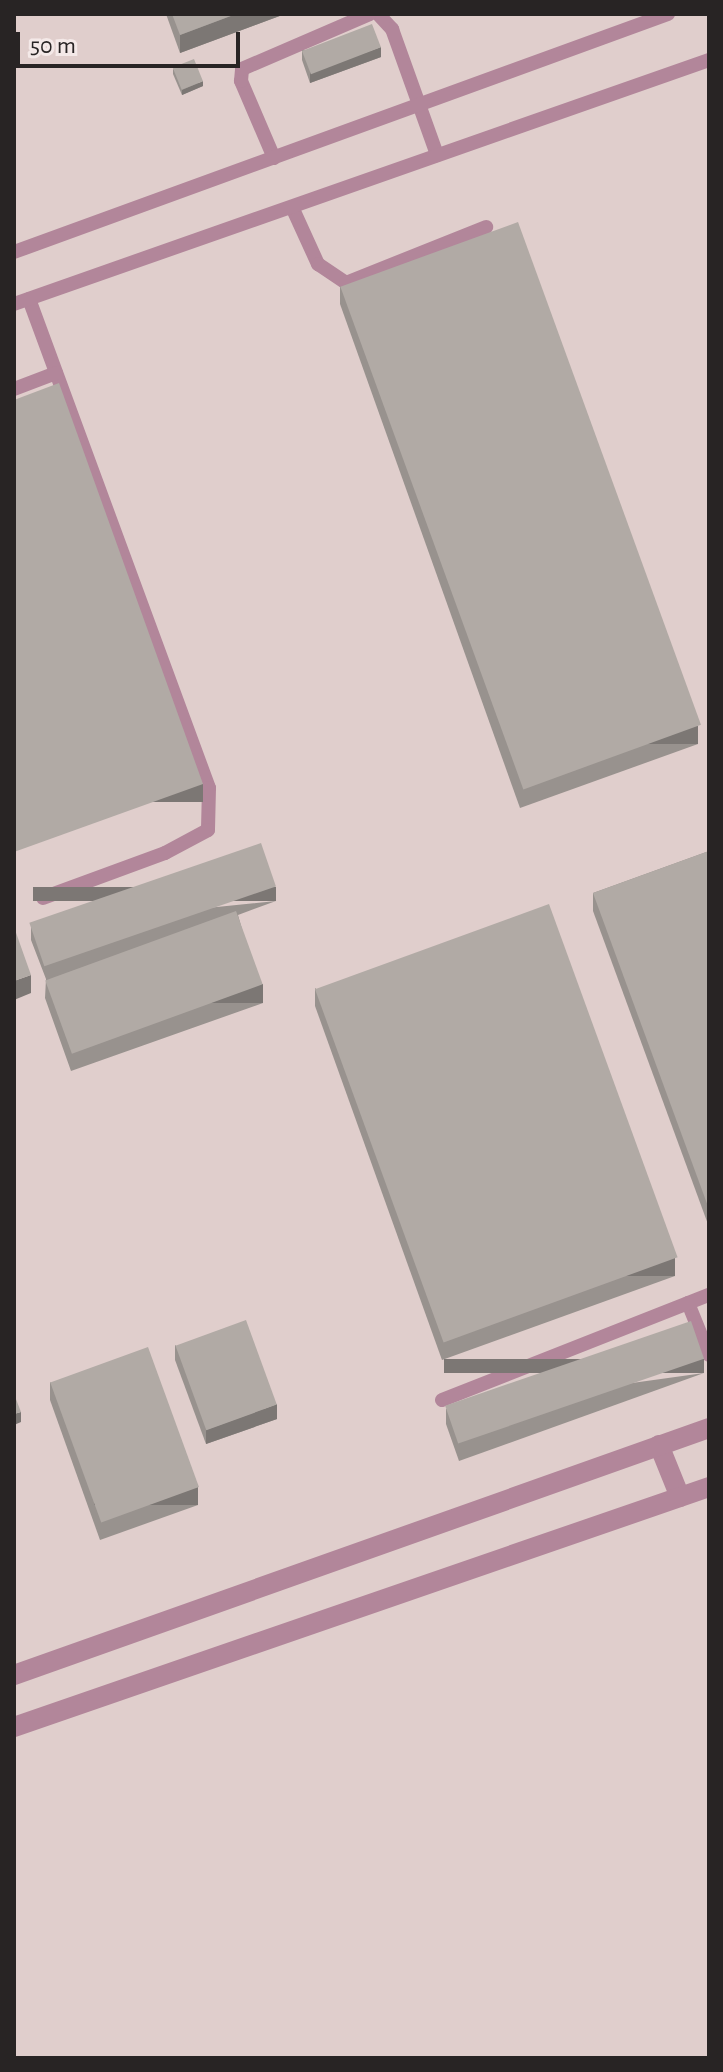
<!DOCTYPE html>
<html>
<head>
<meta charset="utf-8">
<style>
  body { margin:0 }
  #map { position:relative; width:723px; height:2072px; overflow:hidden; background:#e6dcdb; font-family:"Alegreya Sans",sans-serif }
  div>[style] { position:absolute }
  .built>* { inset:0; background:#e0cecc; transform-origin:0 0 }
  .service>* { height:14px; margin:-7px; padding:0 7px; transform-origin:7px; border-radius:7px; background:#b2869a }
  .minor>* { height:20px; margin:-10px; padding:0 10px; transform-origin:10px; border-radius:10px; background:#b2869a }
  .wall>* { inset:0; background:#98928e }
  .shaded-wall>* { inset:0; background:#7c7774; transform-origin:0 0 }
  .building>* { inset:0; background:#b1aaa5; transform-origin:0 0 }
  span { translate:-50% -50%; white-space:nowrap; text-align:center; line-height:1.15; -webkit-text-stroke:7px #f4e9e8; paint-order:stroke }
  .frame { position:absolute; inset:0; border:16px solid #282424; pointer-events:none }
  .scale { position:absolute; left:16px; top:32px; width:224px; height:36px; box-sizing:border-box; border:4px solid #282424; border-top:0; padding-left:10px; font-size:24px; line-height:28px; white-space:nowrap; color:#282424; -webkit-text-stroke:6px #f4e9e8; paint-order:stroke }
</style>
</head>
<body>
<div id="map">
  <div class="built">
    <i style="left:14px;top:14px;width:695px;height:2044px"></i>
  </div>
  <div class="service">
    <i style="left:378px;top:14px;width:21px;rotate:47deg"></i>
    <i style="left:392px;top:29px;width:134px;rotate:70.3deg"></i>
    <i style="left:274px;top:158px;width:84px;rotate:-113.2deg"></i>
    <i style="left:241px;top:81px;width:12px;rotate:-85deg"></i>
    <i style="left:242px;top:69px;width:139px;rotate:-23.3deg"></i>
    <i style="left:292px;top:207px;width:63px;rotate:65.5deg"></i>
    <i style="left:318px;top:264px;width:34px;rotate:34deg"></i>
    <i style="left:346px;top:283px;width:151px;rotate:-21.8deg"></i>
    <i style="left:14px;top:252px;width:696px;rotate:-20deg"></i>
    <i style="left:29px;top:299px;width:521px;rotate:69.79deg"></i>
    <i style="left:209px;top:788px;width:42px;rotate:91.4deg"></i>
    <i style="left:208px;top:830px;width:49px;rotate:151.9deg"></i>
    <i style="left:165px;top:853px;width:130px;rotate:159.8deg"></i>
    <i style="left:14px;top:304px;width:737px;rotate:-19.35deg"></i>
    <i style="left:14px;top:389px;width:45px;rotate:-20.9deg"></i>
    <i style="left:688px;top:1303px;width:56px;rotate:68deg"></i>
    <i style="left:442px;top:1400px;width:287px;rotate:-21.5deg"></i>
  </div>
  <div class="minor">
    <i style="left:659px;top:1445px;width:56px;rotate:68deg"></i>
    <i style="left:14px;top:1675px;width:738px;rotate:-19.56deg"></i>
    <i style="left:14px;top:1727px;width:735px;rotate:-19.05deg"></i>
  </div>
  <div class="wall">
    <i style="clip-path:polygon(166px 14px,285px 14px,180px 53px)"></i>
    <i style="clip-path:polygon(302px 50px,381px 57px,310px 83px,302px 60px)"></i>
    <i style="clip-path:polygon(173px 69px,203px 86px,182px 95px,173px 74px)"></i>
    <i style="clip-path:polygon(340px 286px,698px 744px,520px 808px,340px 304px)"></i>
    <i style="clip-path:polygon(709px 851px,709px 1227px,593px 911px,593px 893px)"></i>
    <i style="clip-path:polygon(276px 901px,238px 915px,263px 1003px,71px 1071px,45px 998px,46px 979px,31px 940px,31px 926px)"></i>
    <i style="clip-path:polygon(315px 988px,675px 1276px,442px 1360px,315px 1006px)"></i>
    <i style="clip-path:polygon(175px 1345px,277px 1419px,206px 1444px,175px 1360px)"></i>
    <i style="clip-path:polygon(704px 1373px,459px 1461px,446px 1424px,446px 1409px)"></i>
    <i style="clip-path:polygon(50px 1382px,198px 1505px,100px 1540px,50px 1400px)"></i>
  </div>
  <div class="shaded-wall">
    <i style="clip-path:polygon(236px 14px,285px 14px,180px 53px,180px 35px)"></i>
    <i style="clip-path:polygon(381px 47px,381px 57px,310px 83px,310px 72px)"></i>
    <i style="clip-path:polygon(203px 81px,203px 86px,182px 95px,182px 90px)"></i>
    <i style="left:698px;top:726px;width:18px;height:189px;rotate:90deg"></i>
    <i style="left:203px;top:784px;width:18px;height:201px;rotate:90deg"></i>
    <i style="left:276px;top:887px;width:14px;height:243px;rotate:90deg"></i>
    <i style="clip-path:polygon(31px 975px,31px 993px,14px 1000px,14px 981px)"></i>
    <i style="left:263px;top:984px;width:19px;height:204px;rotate:90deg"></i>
    <i style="left:675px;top:1258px;width:18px;height:248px;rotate:90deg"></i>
    <i style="left:704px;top:1359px;width:14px;height:260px;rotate:90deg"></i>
    <i style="clip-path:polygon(277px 1404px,277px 1419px,206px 1444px,206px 1430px)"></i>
    <i style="clip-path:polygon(21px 1412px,21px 1422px,14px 1425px,14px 1414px)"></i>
    <i style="left:198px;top:1487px;width:18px;height:104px;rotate:90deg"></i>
  </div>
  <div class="building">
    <i style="clip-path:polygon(172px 14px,236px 14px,180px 35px)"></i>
    <i style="left:372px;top:24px;width:25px;height:75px;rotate:69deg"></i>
    <i style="left:194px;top:59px;width:24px;height:23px;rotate:68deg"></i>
    <i style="left:518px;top:222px;width:535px;height:189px;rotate:70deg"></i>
    <i style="clip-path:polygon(59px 383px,203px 784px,14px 852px,14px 400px)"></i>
    <i style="left:261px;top:843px;width:46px;height:245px;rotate:71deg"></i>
    <i style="clip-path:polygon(709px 851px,709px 1209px,593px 893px)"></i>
    <i style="left:549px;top:904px;width:376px;height:249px;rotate:70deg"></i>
    <i style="left:236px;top:911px;width:78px;height:203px;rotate:70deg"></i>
    <i style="clip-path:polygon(14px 927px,31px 975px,14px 981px)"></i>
    <i style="left:246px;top:1320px;width:90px;height:75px;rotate:70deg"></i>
    <i style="left:691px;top:1321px;width:40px;height:260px;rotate:71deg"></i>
    <i style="left:148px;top:1347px;width:149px;height:104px;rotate:70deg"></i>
    <i style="clip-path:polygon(14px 1394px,21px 1412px,14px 1414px)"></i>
  </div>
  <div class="frame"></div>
  <div class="scale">50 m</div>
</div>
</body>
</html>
